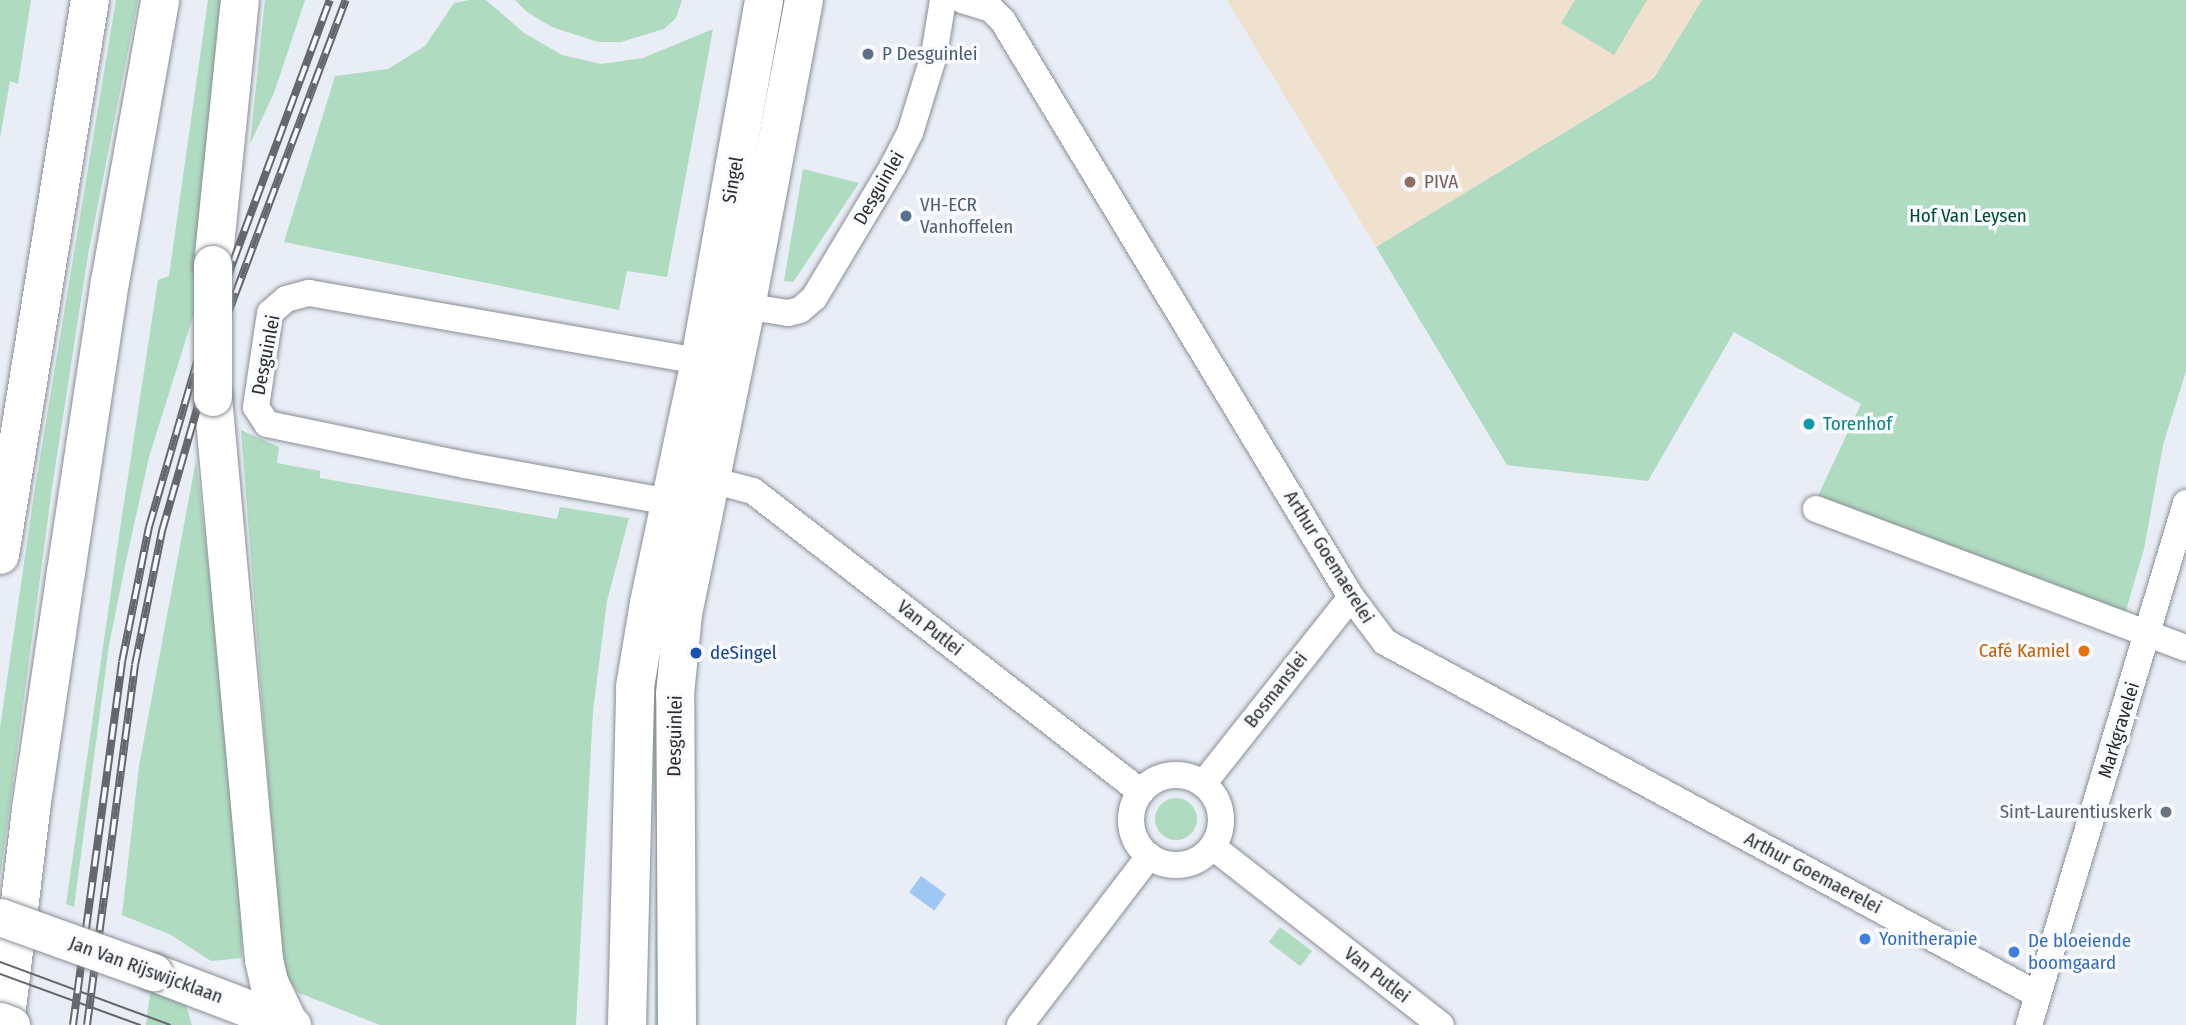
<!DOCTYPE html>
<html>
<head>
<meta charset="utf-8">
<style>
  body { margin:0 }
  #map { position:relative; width:2186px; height:1025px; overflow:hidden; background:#e9edf6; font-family:"Fira Sans Condensed",sans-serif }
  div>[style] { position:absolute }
  .education>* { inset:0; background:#f0e0ce }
  .green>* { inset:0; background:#afdbc1; transform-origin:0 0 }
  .round { border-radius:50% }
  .water>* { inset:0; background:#9ec7f4; transform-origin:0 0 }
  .roads { filter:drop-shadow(0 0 2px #8a8e96) drop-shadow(0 0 2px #8a8e96) }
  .minor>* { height:26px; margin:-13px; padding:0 13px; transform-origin:13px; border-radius:13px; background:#fff }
  .minor>.ring { margin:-13px; padding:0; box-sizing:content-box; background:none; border:26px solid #fff; border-radius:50% }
  .secondary>* { height:37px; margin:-18.5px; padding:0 18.5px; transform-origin:18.5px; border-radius:18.5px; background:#fff }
  .primary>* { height:38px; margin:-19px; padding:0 19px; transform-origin:19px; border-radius:19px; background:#fff }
  .motorway>* { height:38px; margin:-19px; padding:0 19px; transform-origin:19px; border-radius:19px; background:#fff }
  .tram>* { height:2px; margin:-1px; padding:0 1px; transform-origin:1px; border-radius:1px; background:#65676d }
  .rail>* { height:8px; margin-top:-4px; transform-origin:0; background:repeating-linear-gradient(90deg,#f8fafe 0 16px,#65676d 0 32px); box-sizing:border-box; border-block:2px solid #65676d }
  .bridges { filter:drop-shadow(0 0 2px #8a8e96) drop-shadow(0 0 2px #8a8e96) }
  .secondary-bridge>* { height:37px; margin:-18.5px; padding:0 18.5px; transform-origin:18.5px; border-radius:18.5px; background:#fff }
  .motorway-bridge>* { height:38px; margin:-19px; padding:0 19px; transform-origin:19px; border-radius:19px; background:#fff }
  .dots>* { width:19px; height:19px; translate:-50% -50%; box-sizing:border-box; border:4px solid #f8fafe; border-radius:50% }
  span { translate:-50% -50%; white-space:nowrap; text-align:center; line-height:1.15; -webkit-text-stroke:7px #f8fafe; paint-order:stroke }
  .service-label { font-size:19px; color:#4e5e75 }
  .left { translate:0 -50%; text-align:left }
  .street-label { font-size:19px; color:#2a2b2f }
  .education-label { font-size:19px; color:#785e54 }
  .park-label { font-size:19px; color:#004c2e }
  .culture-label { font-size:19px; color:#0d838f }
  .food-label { font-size:19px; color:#c56008 }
  .right { translate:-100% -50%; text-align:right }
  .transit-label { font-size:19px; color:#164399 }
  .worship-label { font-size:19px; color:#5b616d }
  .shop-label { font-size:19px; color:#366cbe }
</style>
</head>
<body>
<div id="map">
  <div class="education">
    <i style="clip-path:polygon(1227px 0,1702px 0,1654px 78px,1376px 247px)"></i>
  </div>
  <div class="green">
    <i style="clip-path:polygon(0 0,31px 0,18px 84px,10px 81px,0 138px)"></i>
    <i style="clip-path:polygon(116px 0,138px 0,88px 255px,52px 488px,0 878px,0 728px,35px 488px)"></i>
    <i style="clip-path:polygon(208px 0,227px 0,195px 310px,149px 457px,126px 561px,109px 645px,74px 907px,66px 904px,120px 529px,158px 280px,169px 276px)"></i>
    <i style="clip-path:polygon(265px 0,305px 0,274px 93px,250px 144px)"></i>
    <i style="clip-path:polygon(470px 0,486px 0,524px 33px,562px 55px,601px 64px,643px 58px,713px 29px,667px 277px,627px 271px,619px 310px,284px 242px,335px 76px,388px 69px,425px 46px,454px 3px)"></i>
    <i style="clip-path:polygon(515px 0,682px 0,676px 18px,664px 29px,621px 42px,598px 42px,552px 27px,527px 12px)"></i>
    <i style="clip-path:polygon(1575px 0,1647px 0,1614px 55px,1561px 23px)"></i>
    <i style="clip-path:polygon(1702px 0,2186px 0,2186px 371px,2163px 445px,2144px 549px,2124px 617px,1816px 500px,1861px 404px,1734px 332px,1648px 481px,1507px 465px,1376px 247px,1654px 78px)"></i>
    <i style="clip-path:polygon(803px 169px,859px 183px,796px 278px,793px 282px,784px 281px)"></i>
    <i style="clip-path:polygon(241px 430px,279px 447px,277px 463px,320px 471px,320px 478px,557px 519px,560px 507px,629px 518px,607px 601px,593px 711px,576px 1025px,380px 1025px,299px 993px,283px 975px)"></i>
    <i style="clip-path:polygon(196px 460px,241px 840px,242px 958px,211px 961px,171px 935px,122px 915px,139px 766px)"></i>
    <i style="clip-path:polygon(657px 672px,661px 708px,663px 1025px,655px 1025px,656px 834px,650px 685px)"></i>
    <i class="round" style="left:1155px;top:798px;width:42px;height:42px"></i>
    <i style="left:1280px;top:927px;width:40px;height:19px;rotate:37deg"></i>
    <i style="clip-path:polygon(151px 986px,185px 1002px,192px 1025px,146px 1025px)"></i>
  </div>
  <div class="water">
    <i style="left:921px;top:876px;width:31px;height:20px;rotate:36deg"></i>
  </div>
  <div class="roads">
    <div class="minor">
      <i style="left:962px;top:0;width:30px;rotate:17deg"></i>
      <i style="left:991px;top:9px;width:17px;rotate:45deg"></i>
      <i style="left:1003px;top:21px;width:673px;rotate:58.86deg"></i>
      <i style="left:1351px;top:597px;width:56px;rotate:52.9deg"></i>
      <i style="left:1385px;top:642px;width:742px;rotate:28.39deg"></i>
      <i style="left:730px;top:304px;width:59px;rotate:8.8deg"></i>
      <i style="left:788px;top:313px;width:12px;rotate:-14deg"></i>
      <i style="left:800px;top:310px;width:18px;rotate:-41deg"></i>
      <i style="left:814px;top:298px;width:154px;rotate:-59.1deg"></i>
      <i style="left:893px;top:166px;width:37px;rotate:-63deg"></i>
      <i style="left:910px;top:133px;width:82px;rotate:-72.9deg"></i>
      <i style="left:934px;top:55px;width:56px;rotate:-80.7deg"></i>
      <i style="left:711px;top:480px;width:43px;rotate:14.7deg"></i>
      <i style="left:753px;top:491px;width:491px;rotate:37.8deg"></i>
      <i style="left:670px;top:502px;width:208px;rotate:-169.8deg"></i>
      <i style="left:465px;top:465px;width:202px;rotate:-168.3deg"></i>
      <i style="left:267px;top:424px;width:20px;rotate:-123deg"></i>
      <i style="left:256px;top:407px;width:95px;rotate:-81.5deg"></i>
      <i style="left:270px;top:313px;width:21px;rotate:-41deg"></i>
      <i style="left:286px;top:299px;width:24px;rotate:-15deg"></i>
      <i style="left:309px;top:293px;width:413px;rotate:9.9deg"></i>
      <i style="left:1816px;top:509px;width:395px;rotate:20.6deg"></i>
      <i class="ring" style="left:1131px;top:775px;width:64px;height:64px"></i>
      <i style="left:1203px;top:784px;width:238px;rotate:-51.6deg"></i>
      <i style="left:1213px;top:847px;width:289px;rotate:38deg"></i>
      <i style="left:1020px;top:1025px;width:213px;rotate:-52.6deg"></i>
      <i style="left:2029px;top:1025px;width:545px;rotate:-73.26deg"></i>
    </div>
    <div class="secondary">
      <i style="left:153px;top:972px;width:149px;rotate:20.9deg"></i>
    </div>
    <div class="primary">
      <i style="left:627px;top:1025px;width:338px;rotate:-88.6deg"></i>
      <i style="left:635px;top:687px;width:85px;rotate:-80.5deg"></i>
      <i style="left:649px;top:603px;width:248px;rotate:-78.1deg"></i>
      <i style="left:700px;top:360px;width:366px;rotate:-79.9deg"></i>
      <i style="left:677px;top:1025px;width:331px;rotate:-90.3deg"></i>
      <i style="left:675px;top:694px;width:80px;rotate:-84.3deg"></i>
      <i style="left:683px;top:614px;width:313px;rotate:-78.4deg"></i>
      <i style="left:746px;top:307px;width:312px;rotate:-79.3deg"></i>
    </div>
    <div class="motorway">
      <i style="left:213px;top:265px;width:266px;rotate:-84.2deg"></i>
      <i style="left:213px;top:397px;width:565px;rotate:84.82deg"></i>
      <i style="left:264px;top:960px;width:23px;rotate:77deg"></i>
      <i style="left:269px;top:982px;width:47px;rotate:64.5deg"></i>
      <i style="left:0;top:555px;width:562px;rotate:-80.79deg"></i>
      <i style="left:5px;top:1025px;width:218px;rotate:-83.1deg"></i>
      <i style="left:31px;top:809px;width:240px;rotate:-81.6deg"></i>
      <i style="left:66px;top:572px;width:293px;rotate:-81.4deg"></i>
      <i style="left:110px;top:282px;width:286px;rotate:-79.9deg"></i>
    </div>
  </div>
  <div class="tram">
    <i style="left:0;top:962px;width:181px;rotate:20.3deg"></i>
    <i style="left:0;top:974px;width:149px;rotate:20deg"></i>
  </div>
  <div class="rail">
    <i style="left:73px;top:1025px;width:366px;rotate:-82.3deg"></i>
    <i style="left:122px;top:662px;width:138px;rotate:-78.7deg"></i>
    <i style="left:149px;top:527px;width:183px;rotate:-73.8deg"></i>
    <i style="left:200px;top:351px;width:374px;rotate:-69.7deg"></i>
    <i style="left:87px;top:1025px;width:363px;rotate:-82.4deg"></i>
    <i style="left:135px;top:665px;width:137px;rotate:-78.6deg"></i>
    <i style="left:162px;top:531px;width:185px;rotate:-74deg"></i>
    <i style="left:213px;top:353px;width:377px;rotate:-69.4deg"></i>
  </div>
  <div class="bridges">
    <div class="secondary-bridge">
      <i style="left:0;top:917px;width:163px;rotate:19.8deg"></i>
      <i style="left:0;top:1021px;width:12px;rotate:20deg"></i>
    </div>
    <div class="motorway-bridge">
      <i style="left:213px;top:397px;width:132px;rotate:-90deg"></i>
    </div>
  </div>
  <div class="dots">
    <i style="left:868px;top:54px;background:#5c6f8a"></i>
    <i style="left:1410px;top:182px;background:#8d6e63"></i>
    <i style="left:906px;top:216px;background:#5c6f8a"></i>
    <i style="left:1809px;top:424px;background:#0f9aa8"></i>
    <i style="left:2084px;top:651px;background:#e8710a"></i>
    <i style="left:696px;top:653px;background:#1a4fb4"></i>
    <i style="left:2166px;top:812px;background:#6b7280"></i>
    <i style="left:1865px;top:939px;background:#3f7fe0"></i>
    <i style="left:2014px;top:952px;background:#3f7fe0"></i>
  </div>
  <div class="service-label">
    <span class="left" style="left:882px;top:54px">P Desguinlei</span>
    <span class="left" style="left:920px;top:216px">VH-ECR<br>Vanhoffelen</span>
  </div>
  <div class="street-label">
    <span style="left:733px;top:180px;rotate:-80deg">Singel</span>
    <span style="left:879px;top:188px;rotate:-60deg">Desguinlei</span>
    <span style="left:266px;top:355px;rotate:-79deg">Desguinlei</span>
    <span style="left:1329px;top:557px;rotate:58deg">Arthur Goemaerelei</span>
    <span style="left:930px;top:628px;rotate:38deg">Van Putlei</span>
    <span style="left:1276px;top:690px;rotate:-52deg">Bosmanslei</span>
    <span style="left:2119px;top:730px;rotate:-73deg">Markgravelei</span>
    <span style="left:675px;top:736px;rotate:-89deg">Desguinlei</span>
    <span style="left:1813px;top:873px;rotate:28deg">Arthur Goemaerelei</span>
    <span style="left:146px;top:970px;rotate:20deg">Jan Van Rijswijcklaan</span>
    <span style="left:1377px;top:975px;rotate:38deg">Van Putlei</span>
  </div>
  <div class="education-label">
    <span class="left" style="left:1424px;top:182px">PIVA</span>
  </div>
  <div class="park-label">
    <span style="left:1968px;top:216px">Hof Van Leysen</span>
  </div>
  <div class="culture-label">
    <span class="left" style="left:1823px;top:424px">Torenhof</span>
  </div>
  <div class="food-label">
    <span class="right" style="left:2070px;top:651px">Café Kamiel</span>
  </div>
  <div class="transit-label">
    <span class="left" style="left:710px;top:653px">deSingel</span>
  </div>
  <div class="worship-label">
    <span class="right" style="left:2152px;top:812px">Sint-Laurentiuskerk</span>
  </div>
  <div class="shop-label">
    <span class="left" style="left:1879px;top:939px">Yonitherapie</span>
    <span class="left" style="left:2028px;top:952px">De bloeiende<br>boomgaard</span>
  </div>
</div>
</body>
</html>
